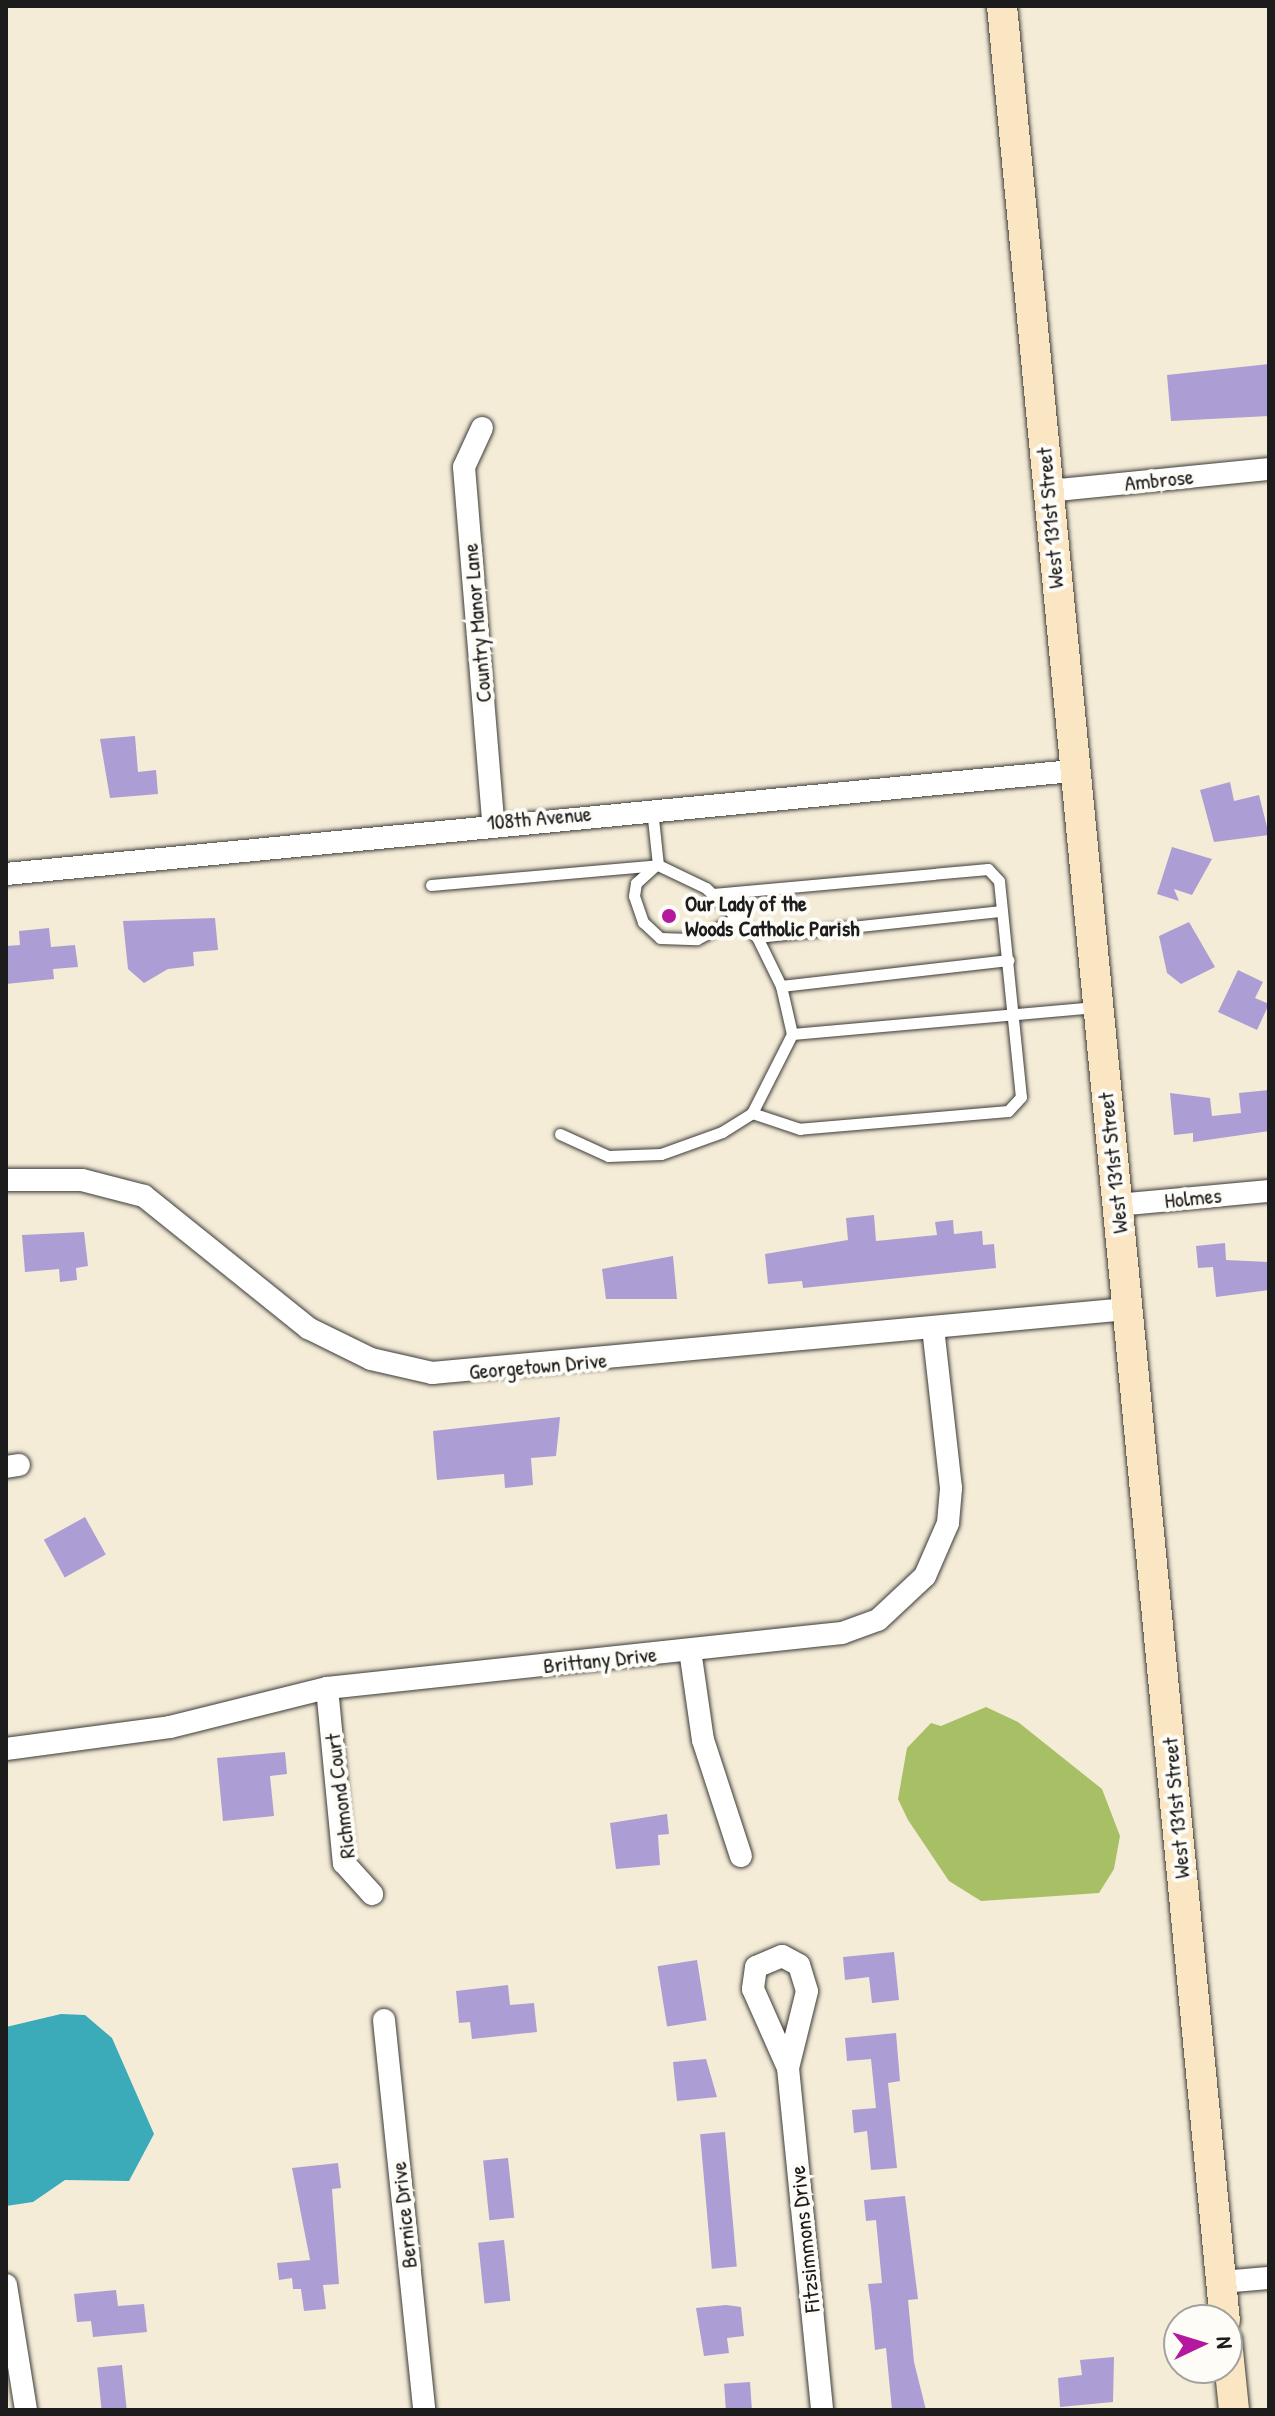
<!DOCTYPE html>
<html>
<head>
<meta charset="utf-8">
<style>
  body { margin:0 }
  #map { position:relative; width:1275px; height:2416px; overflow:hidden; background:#f4ecd7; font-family:"Patrick Hand",sans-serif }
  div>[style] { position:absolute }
  .green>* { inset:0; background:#a8c065 }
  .water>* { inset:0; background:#3babb9 }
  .building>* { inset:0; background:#ac9dd4; transform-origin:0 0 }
  .roads { filter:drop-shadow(0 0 2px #3c3b38) drop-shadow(0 0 2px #3c3b38) }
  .lane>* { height:11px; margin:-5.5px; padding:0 5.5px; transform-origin:5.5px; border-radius:5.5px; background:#fff }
  .street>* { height:22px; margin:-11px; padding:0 11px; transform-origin:11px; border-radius:11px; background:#fff }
  .secondary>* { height:30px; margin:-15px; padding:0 15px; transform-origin:15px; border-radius:15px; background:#fbe6c4 }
  .dots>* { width:22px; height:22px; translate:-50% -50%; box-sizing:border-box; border:4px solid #fdfcf7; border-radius:50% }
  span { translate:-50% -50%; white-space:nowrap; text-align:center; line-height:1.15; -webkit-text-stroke:8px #fdfcf7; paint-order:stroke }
  .street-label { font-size:22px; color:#1c1c1c }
  .poi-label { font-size:22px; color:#1c1c1c; font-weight:700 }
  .left { translate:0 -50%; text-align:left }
  .frame { position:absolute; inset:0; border:8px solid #1c1c1c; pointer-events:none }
  .north { position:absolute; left:1163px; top:2304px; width:80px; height:80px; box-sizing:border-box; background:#fdfcf7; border:2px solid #a3a29f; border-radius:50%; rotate:86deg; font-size:22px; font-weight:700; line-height:32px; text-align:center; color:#1c1c1c }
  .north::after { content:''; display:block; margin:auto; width:28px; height:36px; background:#b5179e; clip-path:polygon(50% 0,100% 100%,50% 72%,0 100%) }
</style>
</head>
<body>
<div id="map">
  <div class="green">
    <i style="clip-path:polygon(986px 1707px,1018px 1722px,1102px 1789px,1120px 1836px,1114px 1869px,1099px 1893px,981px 1901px,949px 1881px,908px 1820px,898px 1799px,907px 1748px,931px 1723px,941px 1726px)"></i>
  </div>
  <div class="water">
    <i style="clip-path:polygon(61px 2014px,85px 2015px,112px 2038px,154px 2134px,129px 2181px,65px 2180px,33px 2202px,6px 2206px,6px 2027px)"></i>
  </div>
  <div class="building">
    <i style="clip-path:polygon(1269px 364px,1269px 416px,1171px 421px,1167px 375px)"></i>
    <i style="clip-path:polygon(135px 736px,138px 772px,156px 770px,158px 794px,110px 798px,100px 739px)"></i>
    <i style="clip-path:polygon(1230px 782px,1234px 801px,1259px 795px,1269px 835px,1214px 842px,1200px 790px)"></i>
    <i style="clip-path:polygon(1172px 847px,1212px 859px,1192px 895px,1174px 889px,1179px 901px,1157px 894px)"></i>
    <i style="clip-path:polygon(215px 918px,218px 950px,193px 952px,194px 966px,168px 969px,144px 983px,128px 969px,123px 921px)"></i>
    <i style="clip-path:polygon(1189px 922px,1215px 967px,1181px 984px,1167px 973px,1159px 936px)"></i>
    <i style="clip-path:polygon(49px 928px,51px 947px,75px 945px,78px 967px,53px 969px,54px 979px,6px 984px,6px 946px,20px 945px,19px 931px)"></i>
    <i style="clip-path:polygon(1238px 970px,1263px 982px,1255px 998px,1269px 1004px,1257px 1030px,1218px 1012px)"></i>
    <i style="clip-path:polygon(1269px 1090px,1269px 1131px,1193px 1142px,1193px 1133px,1174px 1135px,1170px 1093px,1210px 1098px,1212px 1116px,1241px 1113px,1239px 1093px)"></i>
    <i style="clip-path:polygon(874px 1215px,876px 1241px,937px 1235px,935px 1222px,953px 1220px,954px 1234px,982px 1231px,983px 1245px,994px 1244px,996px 1268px,803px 1288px,802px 1281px,768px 1284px,765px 1254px,848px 1240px,846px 1218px)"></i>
    <i style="clip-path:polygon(84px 1232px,88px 1266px,76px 1268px,77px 1280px,60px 1282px,59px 1269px,25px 1272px,22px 1235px)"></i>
    <i style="clip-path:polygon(1225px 1243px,1226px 1260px,1269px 1262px,1269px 1290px,1216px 1297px,1213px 1267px,1198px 1268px,1196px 1246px)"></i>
    <i style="clip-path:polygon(673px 1256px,677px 1299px,606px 1299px,602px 1269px)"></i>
    <i style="clip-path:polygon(560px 1417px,556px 1456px,531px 1458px,533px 1485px,505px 1488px,504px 1474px,437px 1480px,433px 1431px)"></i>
    <i style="left:85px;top:1517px;width:43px;height:47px;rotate:61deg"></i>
    <i style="clip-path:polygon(285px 1752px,287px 1774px,270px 1776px,274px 1816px,223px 1821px,217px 1758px)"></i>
    <i style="clip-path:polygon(667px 1814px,669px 1834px,658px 1835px,660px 1865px,616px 1869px,610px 1823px)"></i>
    <i style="clip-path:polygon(894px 1952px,899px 2000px,872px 2003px,869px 1977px,845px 1980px,843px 1957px)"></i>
    <i style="left:697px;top:1960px;width:61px;height:40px;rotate:81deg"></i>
    <i style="clip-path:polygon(508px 1985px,510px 2005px,534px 2003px,537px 2032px,472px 2039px,470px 2022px,459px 2023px,456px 1991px)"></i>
    <i style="clip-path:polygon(896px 2033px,900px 2081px,888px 2083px,897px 2168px,871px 2170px,867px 2131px,854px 2133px,852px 2110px,876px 2108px,871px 2059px,847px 2061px,845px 2038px)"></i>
    <i style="clip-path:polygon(706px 2059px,717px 2097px,677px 2101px,673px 2062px)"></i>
    <i style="left:725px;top:2132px;width:135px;height:25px;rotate:85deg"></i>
    <i style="left:508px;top:2158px;width:60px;height:25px;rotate:84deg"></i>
    <i style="clip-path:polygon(338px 2163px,341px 2188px,332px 2189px,339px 2284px,323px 2285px,326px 2309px,304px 2311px,301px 2289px,293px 2289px,292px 2278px,279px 2280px,277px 2263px,310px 2260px,292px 2168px)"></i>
    <i style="clip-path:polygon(905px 2196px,918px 2299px,908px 2300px,914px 2362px,926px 2410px,892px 2410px,886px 2348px,875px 2350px,871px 2306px,868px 2284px,882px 2283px,876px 2220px,866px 2221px,864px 2200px)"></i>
    <i style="left:504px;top:2240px;width:61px;height:26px;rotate:84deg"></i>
    <i style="clip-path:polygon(116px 2290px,118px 2306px,144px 2304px,147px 2332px,93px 2337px,91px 2321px,77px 2322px,74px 2294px)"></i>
    <i style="clip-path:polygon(726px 2305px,741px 2307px,744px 2336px,727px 2338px,729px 2353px,704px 2356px,696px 2308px)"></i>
    <i style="clip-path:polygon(1114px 2357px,1113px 2402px,1060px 2407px,1058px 2378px,1082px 2375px,1080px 2360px)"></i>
    <i style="left:122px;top:2365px;width:45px;height:25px;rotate:84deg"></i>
    <i style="left:750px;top:2382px;width:28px;height:26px;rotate:86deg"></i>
  </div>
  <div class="roads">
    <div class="lane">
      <i style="left:652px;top:809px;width:56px;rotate:83.9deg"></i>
      <i style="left:658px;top:865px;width:53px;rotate:25.6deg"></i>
      <i style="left:706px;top:888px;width:71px;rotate:43.9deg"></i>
      <i style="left:757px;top:937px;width:55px;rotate:63.9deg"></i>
      <i style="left:781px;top:986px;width:49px;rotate:77.1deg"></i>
      <i style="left:792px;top:1034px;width:305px;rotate:-5.1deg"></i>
      <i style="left:656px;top:865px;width:27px;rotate:138deg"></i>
      <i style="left:636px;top:883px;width:13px;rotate:99deg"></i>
      <i style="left:634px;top:896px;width:28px;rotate:71deg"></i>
      <i style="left:643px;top:922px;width:23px;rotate:43deg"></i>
      <i style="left:660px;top:938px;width:37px;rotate:2deg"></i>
      <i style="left:697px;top:939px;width:47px;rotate:-28.2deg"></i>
      <i style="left:431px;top:885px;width:228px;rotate:-5deg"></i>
      <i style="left:713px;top:894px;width:276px;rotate:-5.2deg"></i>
      <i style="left:988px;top:869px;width:16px;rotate:47deg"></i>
      <i style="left:999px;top:881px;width:217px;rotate:84.2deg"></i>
      <i style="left:1021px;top:1097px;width:19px;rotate:133deg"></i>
      <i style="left:1008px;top:1111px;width:209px;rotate:175.1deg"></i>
      <i style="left:800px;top:1129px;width:51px;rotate:-161.6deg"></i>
      <i style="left:757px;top:937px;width:246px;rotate:-6.1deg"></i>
      <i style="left:781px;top:986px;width:229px;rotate:-6.5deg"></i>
      <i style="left:560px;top:1134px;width:53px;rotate:24.6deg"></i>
      <i style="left:608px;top:1156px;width:53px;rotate:-2.2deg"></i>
      <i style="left:661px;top:1154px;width:65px;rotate:-19.8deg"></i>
      <i style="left:722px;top:1132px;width:36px;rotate:-32deg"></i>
      <i style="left:752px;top:1113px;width:89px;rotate:-63.1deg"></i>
    </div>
    <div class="street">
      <i style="left:482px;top:428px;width:43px;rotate:114.8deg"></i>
      <i style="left:464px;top:467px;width:356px;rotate:85.3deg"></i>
      <i style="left:1048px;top:491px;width:222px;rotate:-5.7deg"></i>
      <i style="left:6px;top:874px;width:1071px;rotate:-5.52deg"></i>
      <i style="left:6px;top:1180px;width:76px"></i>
      <i style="left:82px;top:1180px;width:64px;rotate:14.5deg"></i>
      <i style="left:144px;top:1196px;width:211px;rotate:38.8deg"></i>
      <i style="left:308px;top:1328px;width:70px;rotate:26.2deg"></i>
      <i style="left:371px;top:1359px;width:63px;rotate:12.9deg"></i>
      <i style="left:432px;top:1373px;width:698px;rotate:-5.26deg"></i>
      <i style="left:1117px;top:1205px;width:153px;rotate:-5.3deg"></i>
      <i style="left:6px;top:1467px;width:13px;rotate:-9deg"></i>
      <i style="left:690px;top:1650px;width:91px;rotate:81.8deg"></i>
      <i style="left:703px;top:1740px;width:122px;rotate:71.9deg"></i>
      <i style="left:327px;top:1688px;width:176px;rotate:84.5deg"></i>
      <i style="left:344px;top:1863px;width:42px;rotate:47.9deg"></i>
      <i style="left:6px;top:1749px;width:165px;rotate:-7.6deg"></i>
      <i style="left:170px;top:1727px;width:162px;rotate:-14deg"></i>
      <i style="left:327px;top:1688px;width:518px;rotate:-6.1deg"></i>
      <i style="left:842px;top:1633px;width:38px;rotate:-20deg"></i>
      <i style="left:878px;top:1620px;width:64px;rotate:-43.1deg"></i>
      <i style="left:925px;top:1576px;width:58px;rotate:-66.5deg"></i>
      <i style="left:948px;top:1523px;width:35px;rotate:-85deg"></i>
      <i style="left:951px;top:1488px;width:162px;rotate:-96.4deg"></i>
      <i style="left:384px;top:2020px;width:392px;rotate:84.1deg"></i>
      <i style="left:788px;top:2068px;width:79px;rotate:-76.1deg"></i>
      <i style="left:807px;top:1991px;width:27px;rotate:-107deg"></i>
      <i style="left:799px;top:1965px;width:19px;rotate:-152deg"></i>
      <i style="left:782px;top:1956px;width:28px;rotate:157deg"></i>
      <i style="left:756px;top:1967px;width:22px;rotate:98deg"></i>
      <i style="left:753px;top:1989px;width:86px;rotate:66.1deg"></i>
      <i style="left:788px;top:2068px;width:344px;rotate:84.3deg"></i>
      <i style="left:1221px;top:2282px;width:48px;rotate:-4.8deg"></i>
      <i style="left:6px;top:2285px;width:127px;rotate:80.9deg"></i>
    </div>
    <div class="secondary">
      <i style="left:1002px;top:6px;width:2325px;rotate:84.5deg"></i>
      <i style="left:1227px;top:2341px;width:69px;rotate:84.2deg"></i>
    </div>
  </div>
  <div class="dots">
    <i style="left:669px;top:916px;background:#b5179e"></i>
  </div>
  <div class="street-label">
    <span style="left:1159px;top:480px;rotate:-6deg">Ambrose</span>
    <span style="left:1050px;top:518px;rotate:-95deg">West 131st Street</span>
    <span style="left:477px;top:623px;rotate:-95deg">Country Manor Lane</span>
    <span style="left:539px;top:818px;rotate:-5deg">108th Avenue</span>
    <span style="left:1113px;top:1163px;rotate:-96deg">West 131st Street</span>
    <span style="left:1193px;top:1198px;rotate:-6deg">Holmes</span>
    <span style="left:538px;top:1366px;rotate:-5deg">Georgetown Drive</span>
    <span style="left:600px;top:1660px;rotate:-6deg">Brittany Drive</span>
    <span style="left:340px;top:1796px;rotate:-97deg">Richmond Court</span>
    <span style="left:1176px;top:1808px;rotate:-95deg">West 131st Street</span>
    <span style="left:404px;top:2215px;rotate:-96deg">Bernice Drive</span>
    <span style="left:805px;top:2239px;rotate:-96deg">Fitzsimmons Drive</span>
  </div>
  <div class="poi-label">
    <span class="left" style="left:685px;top:916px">Our Lady of the<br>Woods Catholic Parish</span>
  </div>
  <div class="frame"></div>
  <div class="north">N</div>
</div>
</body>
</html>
